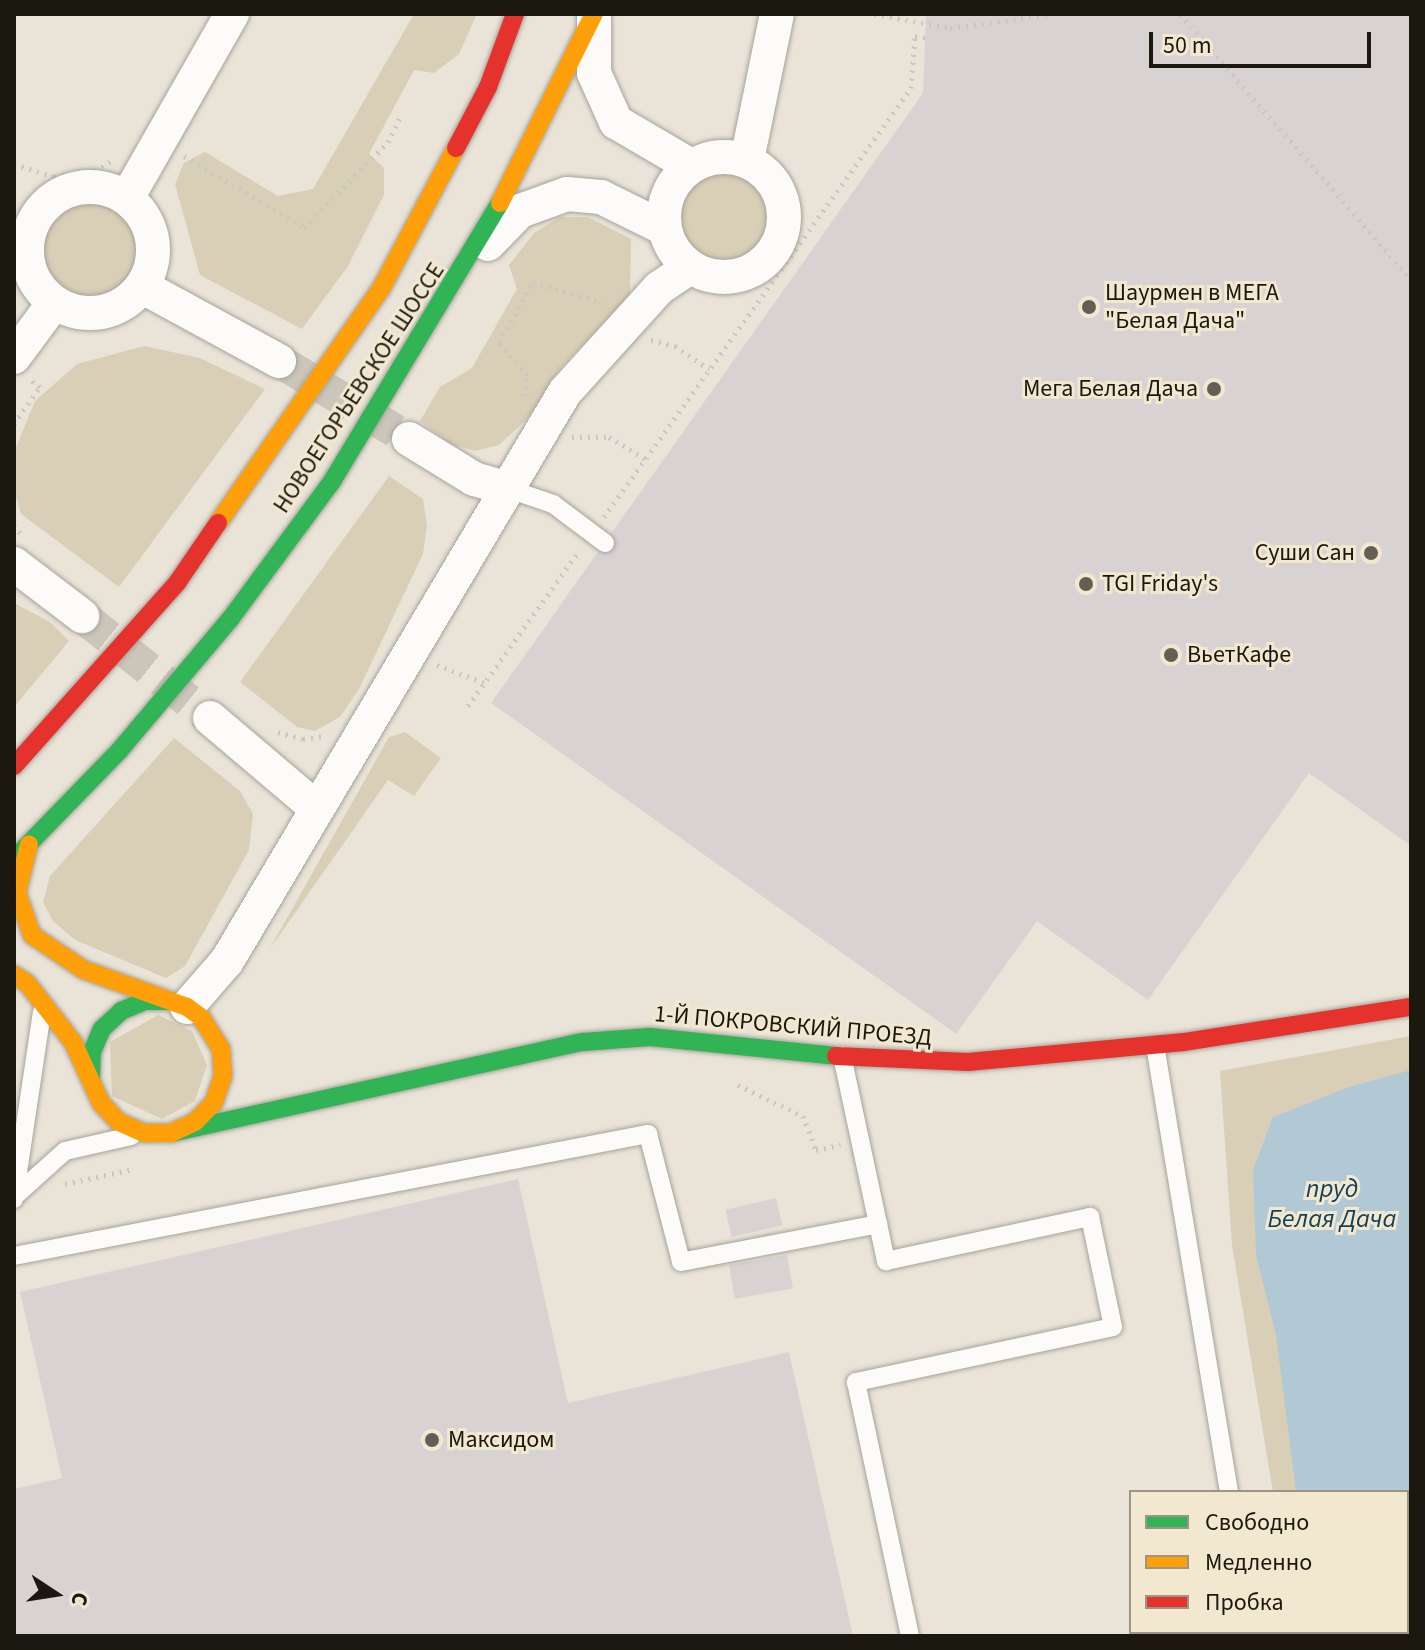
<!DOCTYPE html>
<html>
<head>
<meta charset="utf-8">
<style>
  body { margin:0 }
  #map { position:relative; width:1425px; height:1650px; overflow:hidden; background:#eae4d8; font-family:"Source Sans 3",sans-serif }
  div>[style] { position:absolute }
  .green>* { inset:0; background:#d9cfb6 }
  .round { border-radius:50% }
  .water>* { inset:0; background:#b1c8d5 }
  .building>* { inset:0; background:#d9d2d2; transform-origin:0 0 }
  .street-tunnel>* { height:34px; margin-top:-17px; transform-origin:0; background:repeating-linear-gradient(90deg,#cbc5ba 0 34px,transparent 0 51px) }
  .path>* { height:5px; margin-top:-2.5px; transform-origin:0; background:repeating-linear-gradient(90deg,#c9c7c3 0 2px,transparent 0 8px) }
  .roads { filter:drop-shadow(0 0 2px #a7a39a) drop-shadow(0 0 2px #a7a39a) }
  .lane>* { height:18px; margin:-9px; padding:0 9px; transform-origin:9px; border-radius:9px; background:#fcfbf9 }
  .street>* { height:34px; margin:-17px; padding:0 17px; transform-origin:17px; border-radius:17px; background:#fcfbf9 }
  .street>.ring { margin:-17px; padding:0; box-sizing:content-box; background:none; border:34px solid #fcfbf9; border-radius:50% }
  .fast>* { height:18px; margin:-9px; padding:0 9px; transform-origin:9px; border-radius:9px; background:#30b455 }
  .slow>* { height:18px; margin:-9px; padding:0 9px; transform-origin:9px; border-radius:9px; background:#ff9f0a }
  .jam>* { height:18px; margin:-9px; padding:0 9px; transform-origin:9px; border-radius:9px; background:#e5322d }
  .dots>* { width:22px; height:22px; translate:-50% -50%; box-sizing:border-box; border:4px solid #f2e8d0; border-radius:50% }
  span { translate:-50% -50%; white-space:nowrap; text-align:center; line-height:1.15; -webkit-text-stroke:6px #f2e8d0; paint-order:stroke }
  .poi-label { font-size:24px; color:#1b180f }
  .left { translate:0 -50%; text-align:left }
  .right { translate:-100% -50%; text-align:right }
  .street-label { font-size:24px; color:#1b180f }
  .water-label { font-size:26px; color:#13415a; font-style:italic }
  .frame { position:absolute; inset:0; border:16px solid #1b180f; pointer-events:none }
  .legend { position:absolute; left:1129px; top:1490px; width:280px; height:144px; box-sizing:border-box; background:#f2e8d0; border:2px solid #9c9583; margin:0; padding:10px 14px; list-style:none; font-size:24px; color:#1b180f }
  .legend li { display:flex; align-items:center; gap:16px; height:40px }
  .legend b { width:40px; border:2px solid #9c9583 }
  .north { position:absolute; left:16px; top:1554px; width:80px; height:80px; -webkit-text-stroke:6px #f2e8d0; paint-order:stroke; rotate:102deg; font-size:22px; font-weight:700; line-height:32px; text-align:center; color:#1b180f }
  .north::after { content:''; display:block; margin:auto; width:28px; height:36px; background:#1b180f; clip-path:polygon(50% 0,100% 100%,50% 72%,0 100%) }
  .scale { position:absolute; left:1149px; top:32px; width:222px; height:36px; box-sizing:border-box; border:4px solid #1b180f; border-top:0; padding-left:10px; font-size:24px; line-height:28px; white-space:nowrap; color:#1b180f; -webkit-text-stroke:6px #f2e8d0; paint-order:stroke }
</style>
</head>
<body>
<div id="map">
  <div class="green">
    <i style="clip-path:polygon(414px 14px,477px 14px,459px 54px,434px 73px,414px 70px,369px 154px,384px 168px,384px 195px,348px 266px,302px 329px,200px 275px,175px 184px,184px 163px,205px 152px,278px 196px,313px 189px)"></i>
    <i class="round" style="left:676px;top:170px;width:94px;height:94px"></i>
    <i class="round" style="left:42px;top:203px;width:96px;height:96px"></i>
    <i style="clip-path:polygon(560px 217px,588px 217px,631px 239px,630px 297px,560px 368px,527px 419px,499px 445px,475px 451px,451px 444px,420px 421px,440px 387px,472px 368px,517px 289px,509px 265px,534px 233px)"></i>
    <i style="clip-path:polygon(144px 346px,200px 358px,265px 389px,119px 587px,21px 514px,14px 490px,14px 452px,35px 401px,77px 364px)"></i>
    <i style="clip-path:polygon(389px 476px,423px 499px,427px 526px,423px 554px,359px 689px,340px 717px,315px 731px,297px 727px,240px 682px)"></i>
    <i style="clip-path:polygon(14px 603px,50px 622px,69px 641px,14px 707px)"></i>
    <i style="clip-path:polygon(405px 732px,441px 758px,414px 796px,388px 780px,269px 950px,389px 737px)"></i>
    <i style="clip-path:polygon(174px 738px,240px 791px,253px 814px,249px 850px,185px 966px,166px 978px,75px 940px,53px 921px,43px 902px,50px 876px)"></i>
    <i style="clip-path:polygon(158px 1015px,192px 1031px,207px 1065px,195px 1101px,162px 1119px,112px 1096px,110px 1042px)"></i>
    <i style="clip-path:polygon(1411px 1036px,1411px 1636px,1297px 1636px,1296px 1632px,1407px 1632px,1407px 1492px,1273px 1492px,1232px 1245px,1220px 1071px)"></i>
  </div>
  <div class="water">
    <i style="clip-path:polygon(1411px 1070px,1411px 1636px,1318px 1636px,1317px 1632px,1407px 1632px,1407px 1492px,1296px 1492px,1276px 1335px,1256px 1255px,1253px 1170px,1273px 1117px,1349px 1087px)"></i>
  </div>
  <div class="building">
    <i style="clip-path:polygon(926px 14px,1411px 14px,1411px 846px,1309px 773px,1148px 1000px,1037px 921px,956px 1034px,491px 703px,923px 93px)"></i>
    <i style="clip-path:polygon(518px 1179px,568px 1403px,789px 1352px,853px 1636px,14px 1636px,14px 1489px,62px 1478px,20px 1292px)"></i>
    <i style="left:776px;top:1198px;width:28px;height:52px;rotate:77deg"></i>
    <i style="left:787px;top:1255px;width:34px;height:59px;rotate:80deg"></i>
  </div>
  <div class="street-tunnel">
    <i style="left:279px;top:361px;width:152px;rotate:31deg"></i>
    <i style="left:82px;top:616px;width:164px;rotate:38.6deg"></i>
  </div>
  <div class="path">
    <i style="left:874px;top:14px;width:77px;rotate:10.4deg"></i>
    <i style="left:950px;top:28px;width:103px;rotate:-7.8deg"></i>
    <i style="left:1180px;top:14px;width:352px;rotate:49deg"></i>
    <i style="left:184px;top:156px;width:139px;rotate:30.6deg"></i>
    <i style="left:304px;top:227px;width:120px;rotate:-45.3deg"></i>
    <i style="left:388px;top:142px;width:32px;rotate:-64deg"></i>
    <i style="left:14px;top:164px;width:42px;rotate:18deg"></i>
    <i style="left:54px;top:177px;width:41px;rotate:-8.3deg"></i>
    <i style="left:95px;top:171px;width:19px;rotate:-32deg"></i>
    <i style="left:651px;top:340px;width:25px;rotate:14deg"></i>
    <i style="left:675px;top:346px;width:41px;rotate:34.1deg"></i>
    <i style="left:525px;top:396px;width:21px;rotate:-85deg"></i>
    <i style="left:527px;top:375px;width:43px;rotate:-131.2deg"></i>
    <i style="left:499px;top:343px;width:70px;rotate:-60.9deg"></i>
    <i style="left:533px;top:282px;width:73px;rotate:16.7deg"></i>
    <i style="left:14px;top:424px;width:45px;rotate:-54.9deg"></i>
    <i style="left:40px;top:387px;width:10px;rotate:-143deg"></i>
    <i style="left:572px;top:437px;width:37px"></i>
    <i style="left:609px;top:437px;width:42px;rotate:31.4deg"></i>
    <i style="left:604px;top:517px;width:528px;rotate:-54.41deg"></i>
    <i style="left:911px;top:88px;width:52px;rotate:-85.6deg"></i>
    <i style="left:915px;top:36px;width:11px;rotate:10deg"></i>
    <i style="left:14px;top:525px;width:13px;rotate:51deg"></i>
    <i style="left:437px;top:665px;width:51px;rotate:20.6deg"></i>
    <i style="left:468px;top:706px;width:191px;rotate:-54.4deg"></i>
    <i style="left:278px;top:732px;width:26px;rotate:16deg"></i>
    <i style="left:303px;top:739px;width:20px;rotate:-9deg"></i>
    <i style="left:738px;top:1085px;width:72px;rotate:25.5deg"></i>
    <i style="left:803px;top:1116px;width:36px;rotate:69deg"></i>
    <i style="left:816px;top:1150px;width:25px;rotate:-12deg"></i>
    <i style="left:65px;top:1184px;width:70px;rotate:-12.4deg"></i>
  </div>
  <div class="roads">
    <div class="lane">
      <i style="left:506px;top:488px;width:50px;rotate:18.8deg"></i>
      <i style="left:553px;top:504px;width:65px;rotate:36.9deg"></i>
      <i style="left:1155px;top:1045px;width:453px;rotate:80.6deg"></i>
      <i style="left:842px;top:1056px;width:210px;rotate:77.9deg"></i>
      <i style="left:886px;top:1261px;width:209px;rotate:-12.2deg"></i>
      <i style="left:1090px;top:1217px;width:112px;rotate:78.2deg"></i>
      <i style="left:1113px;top:1327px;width:263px;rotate:167.9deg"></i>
      <i style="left:856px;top:1382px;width:260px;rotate:78deg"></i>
      <i style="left:16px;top:1195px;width:66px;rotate:-41.9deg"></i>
      <i style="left:65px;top:1151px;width:68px;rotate:-12.8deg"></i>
      <i style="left:14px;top:1199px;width:189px;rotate:-81.5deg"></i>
      <i style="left:14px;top:1256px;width:646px;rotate:-10.89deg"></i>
      <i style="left:648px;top:1134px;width:132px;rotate:75.5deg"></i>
      <i style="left:681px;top:1262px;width:201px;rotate:-10.9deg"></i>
    </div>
    <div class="street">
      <i style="left:594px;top:18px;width:55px;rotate:90deg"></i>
      <i style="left:594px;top:73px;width:54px;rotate:65.8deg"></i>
      <i style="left:616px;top:122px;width:87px;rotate:30.4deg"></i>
      <i class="ring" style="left:664px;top:157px;width:86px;height:86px"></i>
      <i style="left:747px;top:160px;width:149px;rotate:-78.4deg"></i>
      <i class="ring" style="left:27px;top:187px;width:92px;height:92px"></i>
      <i style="left:127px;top:198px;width:212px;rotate:-60.3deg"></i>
      <i style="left:488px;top:244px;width:46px;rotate:-45.9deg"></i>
      <i style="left:520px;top:211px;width:50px;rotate:-19.9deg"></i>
      <i style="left:567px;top:194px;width:34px;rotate:5deg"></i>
      <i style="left:601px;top:197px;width:70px;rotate:26.2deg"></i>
      <i style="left:143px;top:287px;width:155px;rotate:28.6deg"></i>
      <i style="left:14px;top:357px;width:67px;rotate:-53.5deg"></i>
      <i style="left:409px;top:439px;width:76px;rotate:31.6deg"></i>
      <i style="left:474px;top:479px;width:33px;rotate:16deg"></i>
      <i style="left:14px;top:564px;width:86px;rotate:37.4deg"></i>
      <i style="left:210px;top:718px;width:139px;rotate:40.3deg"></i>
      <i style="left:187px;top:1007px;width:61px;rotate:-49deg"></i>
      <i style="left:227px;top:961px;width:662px;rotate:-59.29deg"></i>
      <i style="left:565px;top:392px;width:140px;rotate:-47.9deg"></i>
      <i style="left:659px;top:288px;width:37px;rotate:-34deg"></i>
    </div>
    <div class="fast">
      <i style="left:14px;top:859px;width:151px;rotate:-45.8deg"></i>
      <i style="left:119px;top:751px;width:174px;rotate:-49.9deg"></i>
      <i style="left:231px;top:618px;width:168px;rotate:-53.5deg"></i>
      <i style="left:331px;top:483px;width:327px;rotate:-58.9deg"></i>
      <i style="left:91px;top:1078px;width:26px;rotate:-88deg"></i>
      <i style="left:92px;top:1052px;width:25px;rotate:-67deg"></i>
      <i style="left:102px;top:1029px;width:26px;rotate:-43deg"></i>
      <i style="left:121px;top:1011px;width:26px;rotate:-23deg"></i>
      <i style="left:145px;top:1001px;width:26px"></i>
      <i style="left:171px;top:1133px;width:422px;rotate:-12.5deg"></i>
      <i style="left:583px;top:1042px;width:67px;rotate:-4.3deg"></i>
      <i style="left:650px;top:1037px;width:187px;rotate:5.8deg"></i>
    </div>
    <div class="slow">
      <i style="left:500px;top:203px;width:211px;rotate:-63.6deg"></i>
      <i style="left:218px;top:523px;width:287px;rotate:-55.2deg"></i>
      <i style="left:382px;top:287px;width:157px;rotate:-62deg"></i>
      <i style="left:14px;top:975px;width:15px;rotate:32deg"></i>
      <i style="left:27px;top:983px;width:75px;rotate:52.1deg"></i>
      <i style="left:73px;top:1042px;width:67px;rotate:65.3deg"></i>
      <i style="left:101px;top:1103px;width:26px;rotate:47deg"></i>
      <i style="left:119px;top:1122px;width:27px;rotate:24deg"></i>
      <i style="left:144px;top:1133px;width:27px"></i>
      <i style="left:171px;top:1133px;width:26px;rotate:-25deg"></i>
      <i style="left:195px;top:1122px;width:28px;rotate:-46deg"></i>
      <i style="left:214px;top:1102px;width:28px;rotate:-71deg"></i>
      <i style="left:223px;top:1076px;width:27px;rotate:-94deg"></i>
      <i style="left:221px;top:1049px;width:36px;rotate:-122deg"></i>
      <i style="left:202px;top:1018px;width:19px;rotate:-144deg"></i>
      <i style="left:187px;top:1007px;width:109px;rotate:-160.2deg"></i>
      <i style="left:84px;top:970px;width:63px;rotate:-146.1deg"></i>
      <i style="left:32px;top:935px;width:45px;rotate:-109.7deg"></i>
      <i style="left:17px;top:893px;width:50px;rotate:-76.2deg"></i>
    </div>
    <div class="jam">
      <i style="left:456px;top:148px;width:69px;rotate:-62.3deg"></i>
      <i style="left:488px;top:87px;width:78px;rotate:-69.7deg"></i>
      <i style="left:14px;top:766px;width:245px;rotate:-48.3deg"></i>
      <i style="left:177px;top:583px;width:73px;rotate:-55.7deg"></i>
      <i style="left:836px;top:1056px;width:132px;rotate:2.6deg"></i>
      <i style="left:968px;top:1062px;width:217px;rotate:-5.3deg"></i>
      <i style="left:1184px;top:1042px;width:230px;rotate:-8.8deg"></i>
    </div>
  </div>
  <div class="dots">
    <i style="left:1089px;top:307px;background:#635f55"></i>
    <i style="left:1214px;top:389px;background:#635f55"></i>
    <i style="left:1371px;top:553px;background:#635f55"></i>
    <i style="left:1086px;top:584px;background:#635f55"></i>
    <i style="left:1171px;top:655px;background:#635f55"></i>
    <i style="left:432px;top:1440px;background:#635f55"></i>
  </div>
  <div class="poi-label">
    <span class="left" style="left:1105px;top:307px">Шаурмен в МЕГА<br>"Белая Дача"</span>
    <span class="right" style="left:1198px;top:389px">Мега Белая Дача</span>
    <span class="right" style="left:1355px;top:553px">Суши Сан</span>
    <span class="left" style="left:1102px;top:584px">TGI Friday's</span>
    <span class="left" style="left:1187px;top:655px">ВьетКафе</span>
    <span class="left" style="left:448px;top:1440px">Максидом</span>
  </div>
  <div class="street-label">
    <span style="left:359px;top:388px;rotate:-57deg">НОВОЕГОРЬЕВСКОЕ ШОССЕ</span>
    <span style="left:793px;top:1026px;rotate:5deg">1-Й ПОКРОВСКИЙ ПРОЕЗД</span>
  </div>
  <div class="water-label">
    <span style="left:1332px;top:1204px">пруд<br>Белая Дача</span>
  </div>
  <div class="frame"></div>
  <ul class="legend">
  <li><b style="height:10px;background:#30b455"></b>Свободно</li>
  <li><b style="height:10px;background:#ff9f0a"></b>Медленно</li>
  <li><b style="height:10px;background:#e5322d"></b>Пробка</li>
  </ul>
  <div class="north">С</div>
  <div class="scale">50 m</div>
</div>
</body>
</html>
